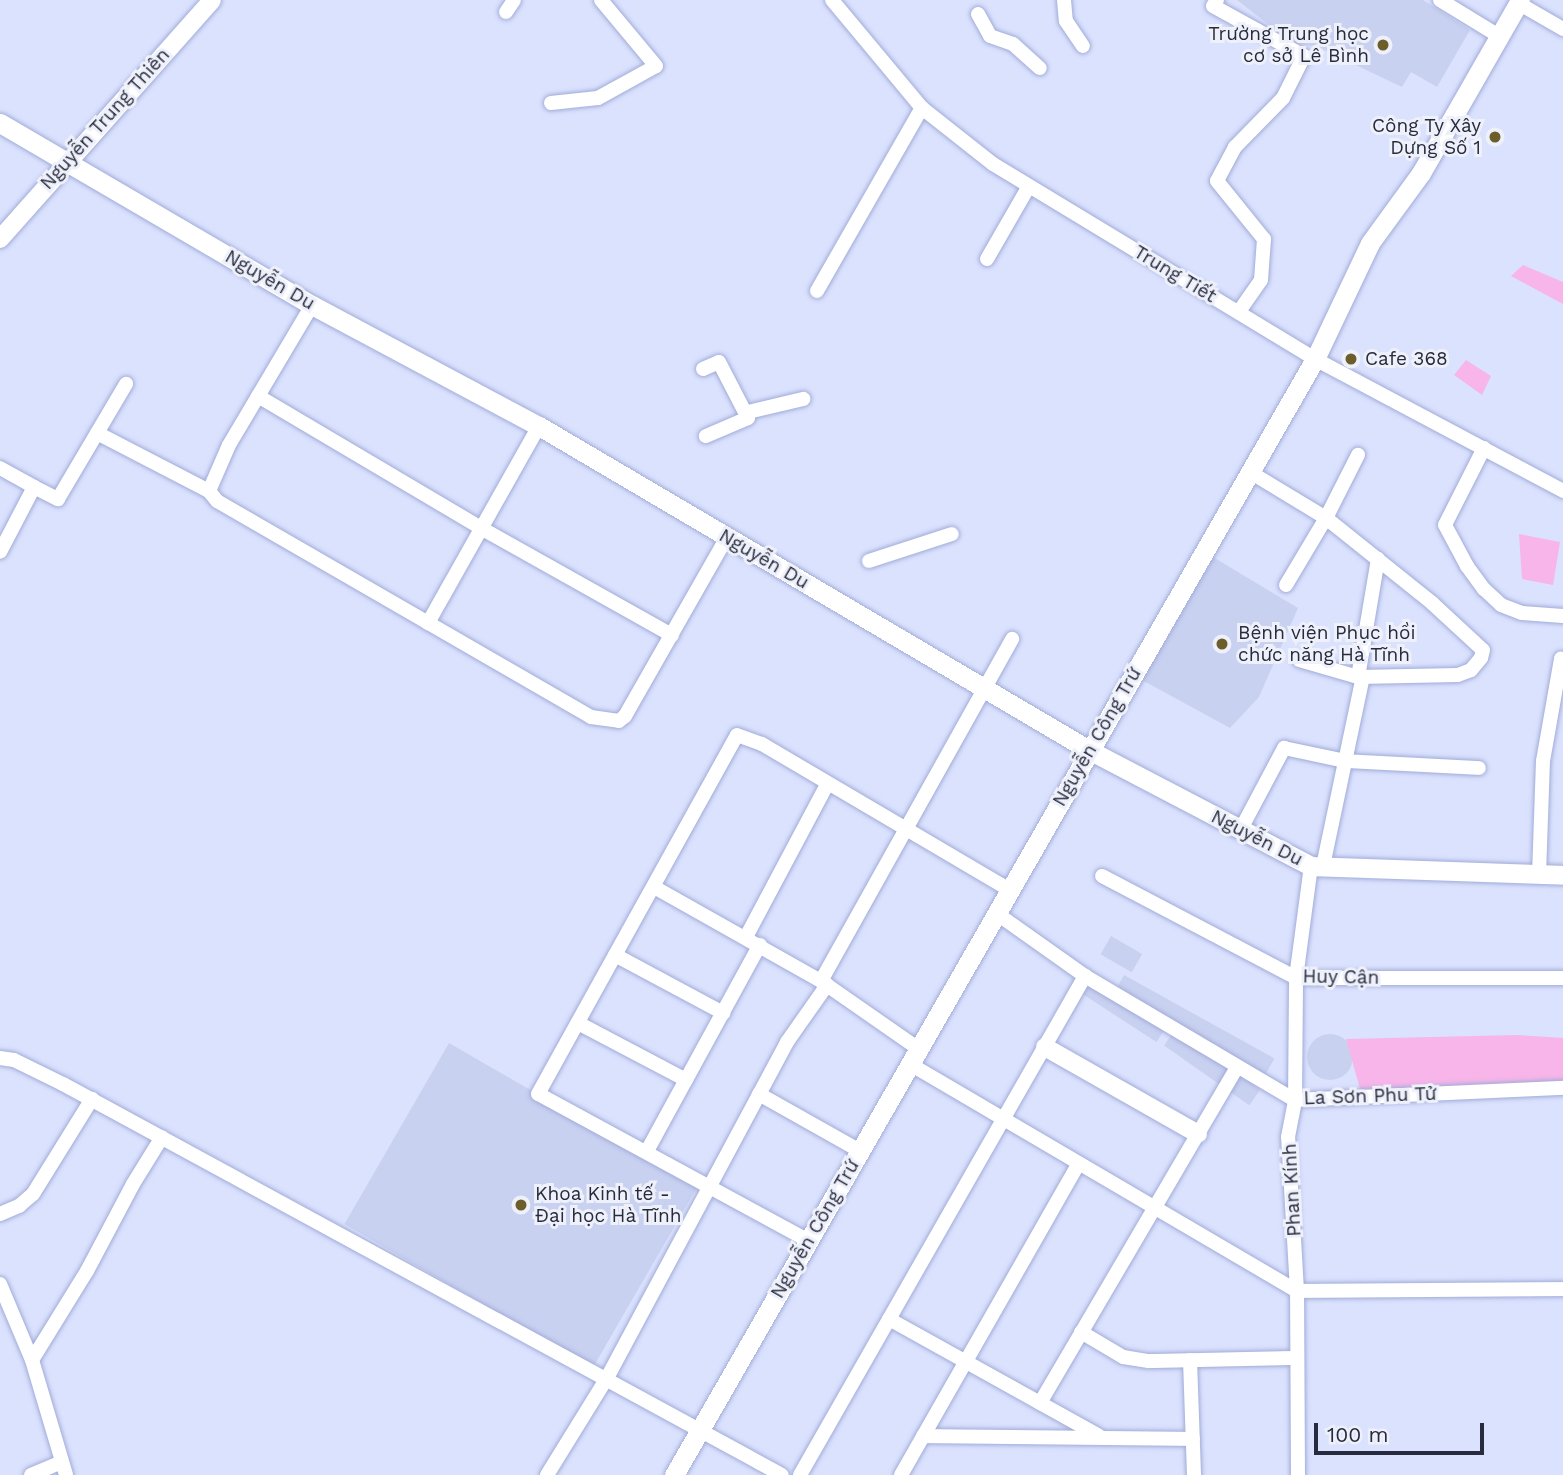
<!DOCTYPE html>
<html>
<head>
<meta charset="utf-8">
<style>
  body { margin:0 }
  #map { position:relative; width:1563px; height:1475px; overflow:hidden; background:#dbe2fe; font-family:"Work Sans",sans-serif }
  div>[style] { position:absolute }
  .built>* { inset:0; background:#c9d1f1; transform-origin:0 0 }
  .round { border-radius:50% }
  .green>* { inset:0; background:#f7b5e9 }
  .roads { filter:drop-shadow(0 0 2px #a1acd8) drop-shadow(0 0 2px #a1acd8) }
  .minor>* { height:14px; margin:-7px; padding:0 7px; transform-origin:7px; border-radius:7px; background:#fff }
  .tertiary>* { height:18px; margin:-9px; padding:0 9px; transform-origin:9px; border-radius:9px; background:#fff }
  .secondary>* { height:19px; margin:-9.5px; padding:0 9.5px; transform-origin:9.5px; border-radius:9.5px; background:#fff }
  .dots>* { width:19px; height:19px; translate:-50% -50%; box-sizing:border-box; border:4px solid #eef0fa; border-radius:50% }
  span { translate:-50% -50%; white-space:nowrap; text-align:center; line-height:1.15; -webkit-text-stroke:6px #eef0fa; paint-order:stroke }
  .poi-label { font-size:19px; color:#272b3d }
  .right { translate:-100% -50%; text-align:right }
  .left { translate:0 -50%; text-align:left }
  .street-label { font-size:19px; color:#272b3d }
  .scale { position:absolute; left:1314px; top:1423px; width:170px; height:32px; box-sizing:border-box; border:4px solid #272b3d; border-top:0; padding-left:9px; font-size:21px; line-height:24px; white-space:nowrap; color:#272b3d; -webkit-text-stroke:5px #eef0fa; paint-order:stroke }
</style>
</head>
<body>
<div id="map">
  <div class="built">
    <i style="clip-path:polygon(1237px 0,1423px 0,1470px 30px,1437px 87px,1411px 72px,1402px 87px,1318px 47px,1292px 43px)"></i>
    <i style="clip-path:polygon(1213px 557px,1298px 608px,1259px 697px,1230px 728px,1142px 680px)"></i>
    <i style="left:1111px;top:936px;width:36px;height:21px;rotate:30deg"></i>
    <i style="left:1124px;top:975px;width:172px;height:22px;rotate:29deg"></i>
    <i style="left:1090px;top:981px;width:89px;height:15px;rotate:33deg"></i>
    <i style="left:1175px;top:1030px;width:104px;height:19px;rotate:35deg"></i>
    <i class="round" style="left:1307px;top:1034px;width:46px;height:46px"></i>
    <i style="left:449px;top:1043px;width:287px;height:209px;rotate:30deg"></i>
  </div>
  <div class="green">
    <i style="clip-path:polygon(1523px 265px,1563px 282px,1563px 304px,1511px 276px)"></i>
    <i style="clip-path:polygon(1466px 360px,1491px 376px,1482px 395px,1454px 375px)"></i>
    <i style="clip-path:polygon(1519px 534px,1560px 542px,1553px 585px,1522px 579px)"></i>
    <i style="clip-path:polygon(1518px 1035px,1563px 1038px,1563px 1087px,1360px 1089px,1346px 1039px)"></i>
  </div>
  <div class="roads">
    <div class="minor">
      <i style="left:832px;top:0;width:141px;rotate:50.2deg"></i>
      <i style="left:922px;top:108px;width:90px;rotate:38.3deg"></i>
      <i style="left:993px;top:164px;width:376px;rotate:31.2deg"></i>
      <i style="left:1315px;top:359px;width:281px;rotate:28deg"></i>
      <i style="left:1064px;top:0;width:21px;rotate:85deg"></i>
      <i style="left:1066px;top:21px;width:30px;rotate:56deg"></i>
      <i style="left:1217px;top:0;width:7px;rotate:124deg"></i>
      <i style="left:1213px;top:6px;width:104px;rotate:28.8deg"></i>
      <i style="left:1304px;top:56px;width:47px;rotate:116.6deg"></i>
      <i style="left:1283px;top:98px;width:69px;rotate:134.4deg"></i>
      <i style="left:1235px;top:147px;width:38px;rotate:118deg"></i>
      <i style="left:1217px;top:181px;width:75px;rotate:51deg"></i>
      <i style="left:1264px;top:239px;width:41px;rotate:94.2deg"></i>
      <i style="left:1261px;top:280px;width:39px;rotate:125deg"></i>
      <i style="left:1440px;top:0;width:69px;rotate:31.4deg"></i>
      <i style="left:1518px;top:3px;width:52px;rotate:30deg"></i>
      <i style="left:506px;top:12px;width:14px;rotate:-56deg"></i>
      <i style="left:978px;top:14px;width:25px;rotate:61deg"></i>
      <i style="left:990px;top:36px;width:24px;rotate:19deg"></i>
      <i style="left:1013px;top:44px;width:36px;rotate:42deg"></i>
      <i style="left:551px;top:103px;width:47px;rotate:-6.1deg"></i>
      <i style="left:598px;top:98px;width:66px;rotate:-28.9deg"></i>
      <i style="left:656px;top:66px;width:86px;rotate:-129.8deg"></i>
      <i style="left:987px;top:259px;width:84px;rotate:-60.1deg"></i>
      <i style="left:817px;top:291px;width:211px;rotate:-60.2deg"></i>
      <i style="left:703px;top:369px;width:17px;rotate:-24deg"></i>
      <i style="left:719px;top:362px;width:63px;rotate:62.6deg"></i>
      <i style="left:748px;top:418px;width:46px;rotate:156.8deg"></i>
      <i style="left:258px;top:396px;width:259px;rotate:30.6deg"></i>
      <i style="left:481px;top:528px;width:219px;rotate:29.3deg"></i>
      <i style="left:748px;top:412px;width:57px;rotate:-13.3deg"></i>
      <i style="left:97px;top:433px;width:126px;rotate:27.4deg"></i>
      <i style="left:209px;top:491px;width:13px;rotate:51deg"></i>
      <i style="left:217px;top:501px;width:432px;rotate:30deg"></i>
      <i style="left:591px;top:717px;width:28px;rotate:8deg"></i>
      <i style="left:619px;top:721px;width:8px;rotate:-40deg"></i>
      <i style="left:625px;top:716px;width:206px;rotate:-60.3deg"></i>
      <i style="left:1484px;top:448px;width:86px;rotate:116.9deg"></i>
      <i style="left:1445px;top:525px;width:47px;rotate:61.8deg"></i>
      <i style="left:1467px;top:566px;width:29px;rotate:54deg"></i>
      <i style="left:1484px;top:589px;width:23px;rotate:43deg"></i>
      <i style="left:1501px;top:605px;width:22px;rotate:21deg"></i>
      <i style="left:1522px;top:613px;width:41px;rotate:4.2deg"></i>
      <i style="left:0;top:468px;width:39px;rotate:29deg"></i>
      <i style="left:34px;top:487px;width:73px;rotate:117.6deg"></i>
      <i style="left:1250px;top:472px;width:89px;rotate:31.2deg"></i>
      <i style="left:1326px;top:518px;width:136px;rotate:38.7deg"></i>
      <i style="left:1432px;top:603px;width:69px;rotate:42.7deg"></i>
      <i style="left:1483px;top:650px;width:8px;rotate:104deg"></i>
      <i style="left:1481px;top:658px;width:16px;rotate:130deg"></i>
      <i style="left:1471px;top:670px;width:14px;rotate:159deg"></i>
      <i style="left:1458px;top:675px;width:100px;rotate:178.9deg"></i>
      <i style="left:1358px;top:677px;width:61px;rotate:-163.9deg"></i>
      <i style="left:34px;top:487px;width:27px;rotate:27deg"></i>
      <i style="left:58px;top:499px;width:134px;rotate:-59.4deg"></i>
      <i style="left:209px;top:491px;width:50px;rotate:-66.5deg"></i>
      <i style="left:229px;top:445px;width:163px;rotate:-59.3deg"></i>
      <i style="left:869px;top:561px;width:87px;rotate:-18deg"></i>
      <i style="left:1286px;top:585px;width:78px;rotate:-59.2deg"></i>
      <i style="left:1326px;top:518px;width:71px;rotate:-63.1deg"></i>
      <i style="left:428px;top:623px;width:226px;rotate:-60.6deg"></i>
      <i style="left:1358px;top:677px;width:120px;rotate:-80.4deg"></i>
      <i style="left:1241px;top:829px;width:92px;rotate:-62deg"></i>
      <i style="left:1284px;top:748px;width:62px;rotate:12deg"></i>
      <i style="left:1345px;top:761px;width:134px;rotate:3deg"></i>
      <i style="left:1323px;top:866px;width:193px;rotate:-78.1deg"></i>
      <i style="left:1539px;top:875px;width:114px;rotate:-88deg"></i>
      <i style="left:1543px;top:761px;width:104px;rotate:-80deg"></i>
      <i style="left:1561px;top:659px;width:3px;rotate:45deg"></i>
      <i style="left:1102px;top:876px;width:219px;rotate:27.7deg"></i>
      <i style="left:1296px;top:978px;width:267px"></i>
      <i style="left:654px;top:887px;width:192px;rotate:29.4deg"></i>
      <i style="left:821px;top:981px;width:119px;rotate:34.8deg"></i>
      <i style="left:996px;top:913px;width:109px;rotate:35.3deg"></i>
      <i style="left:1085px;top:976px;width:244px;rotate:30.6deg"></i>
      <i style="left:1295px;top:1100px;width:268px;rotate:-2.6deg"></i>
      <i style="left:746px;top:937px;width:174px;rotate:-62deg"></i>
      <i style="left:615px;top:955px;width:123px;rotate:28.2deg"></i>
      <i style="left:821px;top:981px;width:392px;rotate:-60.8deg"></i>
      <i style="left:578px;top:1023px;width:122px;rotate:27.8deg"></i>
      <i style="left:0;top:1058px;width:14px;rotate:8deg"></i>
      <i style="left:14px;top:1060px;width:55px;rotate:26.1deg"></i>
      <i style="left:63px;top:1084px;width:818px;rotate:28.54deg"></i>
      <i style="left:910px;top:1064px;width:449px;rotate:30.4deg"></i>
      <i style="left:1297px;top:1291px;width:266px;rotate:-0.4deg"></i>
      <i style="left:759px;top:1094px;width:116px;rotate:29.4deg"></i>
      <i style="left:647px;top:1151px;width:235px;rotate:-61.3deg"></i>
      <i style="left:0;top:1214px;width:21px;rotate:-23deg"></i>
      <i style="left:19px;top:1206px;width:18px;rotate:-41deg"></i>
      <i style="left:33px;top:1194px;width:112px;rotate:-58.2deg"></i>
      <i style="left:809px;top:1241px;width:308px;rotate:-151.5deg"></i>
      <i style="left:538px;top:1094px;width:410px;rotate:-61deg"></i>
      <i style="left:737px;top:735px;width:27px;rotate:20deg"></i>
      <i style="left:762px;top:744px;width:288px;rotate:30.5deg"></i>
      <i style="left:0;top:1284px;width:82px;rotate:67.2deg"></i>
      <i style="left:32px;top:1360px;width:120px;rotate:73.5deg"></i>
      <i style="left:889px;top:1319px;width:240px;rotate:29.1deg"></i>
      <i style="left:1081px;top:1332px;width:49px;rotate:30.8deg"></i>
      <i style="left:1123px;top:1357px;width:26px;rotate:9deg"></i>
      <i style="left:1149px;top:1361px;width:148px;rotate:-1.2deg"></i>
      <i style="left:32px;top:1360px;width:105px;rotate:-58.3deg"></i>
      <i style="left:87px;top:1271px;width:98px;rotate:-62.1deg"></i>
      <i style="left:133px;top:1184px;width:55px;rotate:-58.3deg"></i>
      <i style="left:1190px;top:1360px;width:115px;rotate:88deg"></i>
      <i style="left:1040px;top:1403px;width:389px;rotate:-59.6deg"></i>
      <i style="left:923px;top:1436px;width:270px;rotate:0.6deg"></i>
      <i style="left:31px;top:1475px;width:33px;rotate:-23deg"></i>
      <i style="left:547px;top:1475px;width:114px;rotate:-58.3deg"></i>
      <i style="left:607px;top:1378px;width:381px;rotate:-61.8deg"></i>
      <i style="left:787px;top:1042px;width:70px;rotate:-54.9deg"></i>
      <i style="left:800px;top:1475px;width:575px;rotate:-60.27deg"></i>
      <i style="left:901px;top:1475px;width:357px;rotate:-60.3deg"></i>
      <i style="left:1298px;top:1475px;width:184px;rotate:-90.3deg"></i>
      <i style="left:1297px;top:1291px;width:154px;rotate:-93.3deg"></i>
      <i style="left:1288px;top:1137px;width:38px;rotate:-79deg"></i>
      <i style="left:1295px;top:1100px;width:122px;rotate:-89.5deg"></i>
      <i style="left:1296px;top:978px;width:113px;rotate:-82.4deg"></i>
    </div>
    <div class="tertiary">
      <i style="left:0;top:239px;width:319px;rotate:-48.4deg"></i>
      <i style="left:1045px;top:1047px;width:176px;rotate:29.6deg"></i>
    </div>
    <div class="secondary">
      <i style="left:0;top:123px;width:361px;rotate:30.3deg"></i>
      <i style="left:312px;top:305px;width:257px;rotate:28.1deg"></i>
      <i style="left:539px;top:426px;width:638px;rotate:30.5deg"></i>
      <i style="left:1089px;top:750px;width:250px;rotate:27.6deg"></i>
      <i style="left:1311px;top:866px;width:252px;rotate:2deg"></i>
      <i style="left:674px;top:1475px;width:1287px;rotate:-60.13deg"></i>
      <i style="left:1315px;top:359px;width:128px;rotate:-64.6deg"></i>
      <i style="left:1370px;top:243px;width:87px;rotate:-53.9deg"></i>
      <i style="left:1421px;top:173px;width:199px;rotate:-60.2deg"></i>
    </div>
  </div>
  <div class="dots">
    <i style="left:1383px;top:45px;background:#6c5e2b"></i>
    <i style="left:1495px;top:137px;background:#6c5e2b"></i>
    <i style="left:1351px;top:359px;background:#6c5e2b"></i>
    <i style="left:1222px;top:644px;background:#6c5e2b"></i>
    <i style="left:521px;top:1205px;background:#6c5e2b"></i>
  </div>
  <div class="poi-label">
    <span class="right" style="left:1369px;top:45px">Trường Trung học<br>cơ sở Lê Bình</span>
    <span class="right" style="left:1481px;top:137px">Công Ty Xây<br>Dựng Số 1</span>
    <span class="left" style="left:1365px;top:359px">Cafe 368</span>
    <span class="left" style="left:1238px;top:644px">Bệnh viện Phục hồi<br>chức năng Hà Tĩnh</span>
    <span class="left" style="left:535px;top:1205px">Khoa Kinh tế -<br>Đại học Hà Tĩnh</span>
  </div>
  <div class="street-label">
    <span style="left:105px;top:119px;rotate:-48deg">Nguyễn Trung Thiên</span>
    <span style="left:1175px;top:274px;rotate:31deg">Trung Tiết</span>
    <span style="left:270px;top:280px;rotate:30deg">Nguyễn Du</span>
    <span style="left:764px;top:559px;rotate:30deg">Nguyễn Du</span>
    <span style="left:1097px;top:737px;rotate:-60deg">Nguyễn Công Trứ</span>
    <span style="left:1257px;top:838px;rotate:27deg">Nguyễn Du</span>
    <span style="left:1341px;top:977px;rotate:1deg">Huy Cận</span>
    <span style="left:1370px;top:1096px;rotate:-2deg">La Sơn Phu Tử</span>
    <span style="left:1292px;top:1190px;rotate:-93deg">Phan Kính</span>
    <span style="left:815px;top:1229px;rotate:-60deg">Nguyễn Công Trứ</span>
  </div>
  <div class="scale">100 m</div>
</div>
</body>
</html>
